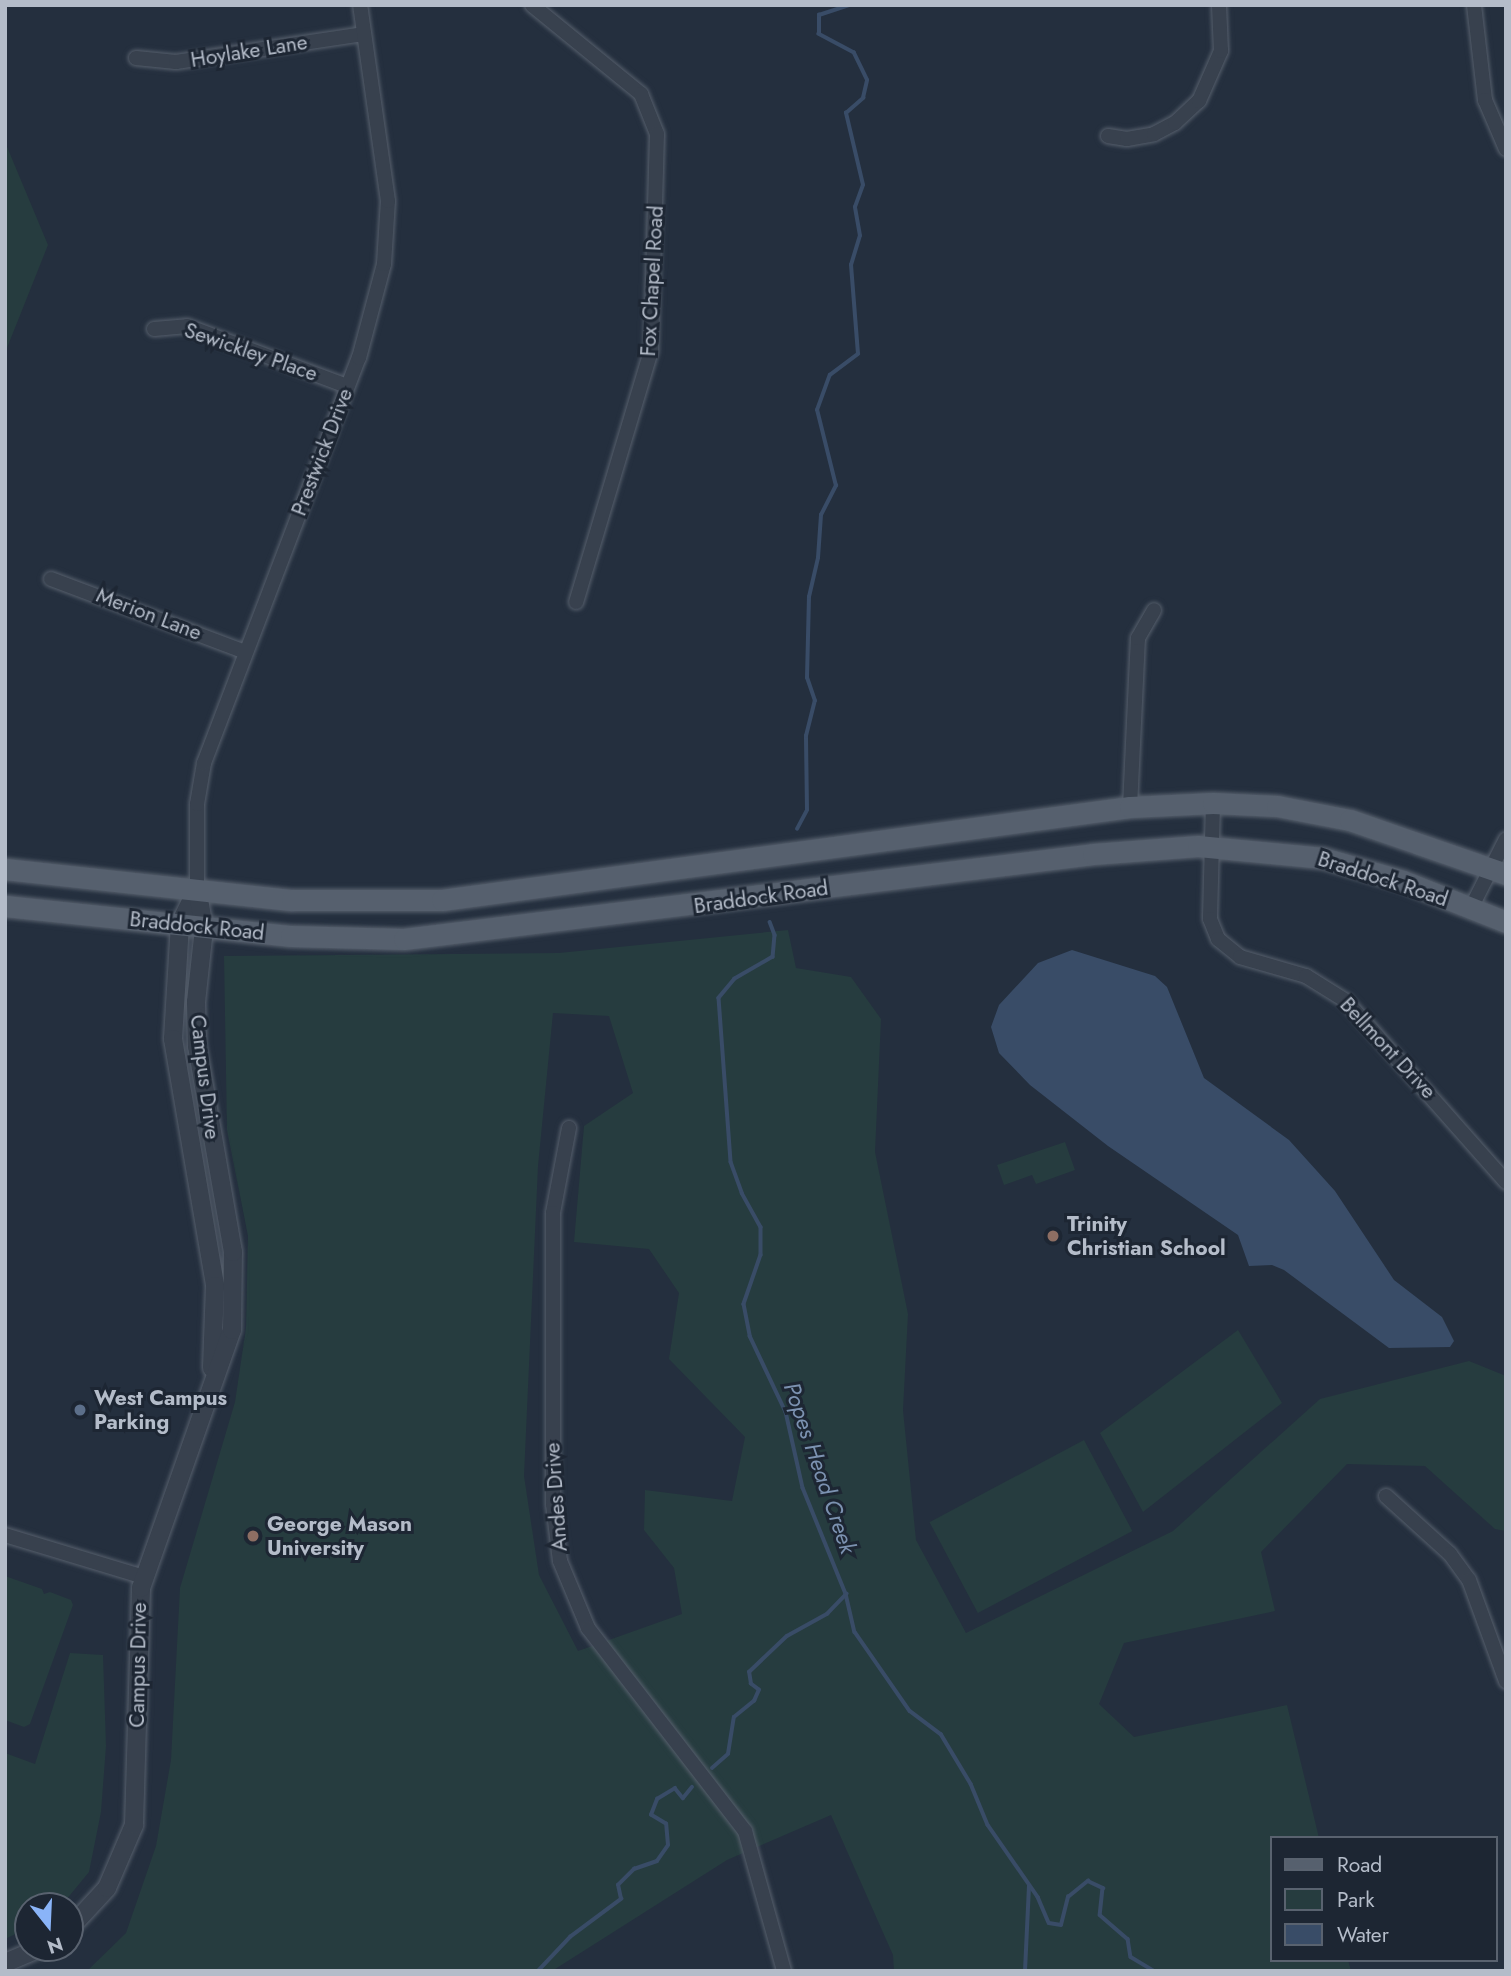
<!DOCTYPE html>
<html>
<head>
<meta charset="utf-8">
<style>
  body { margin:0 }
  #map { position:relative; width:1511px; height:1976px; overflow:hidden; background:#242f3e; font-family:Jost,sans-serif }
  div>[style] { position:absolute }
  .green>* { inset:0; background:#263c3f; transform-origin:0 0 }
  .water>* { inset:0; background:#394c67 }
  .stream>* { height:3.5px; margin:-1.75px; padding:0 1.75px; transform-origin:1.75px; border-radius:1.75px; background:#394c67 }
  .roads { filter:drop-shadow(0 0 2px #565f6c) drop-shadow(0 0 2px #565f6c) }
  .minor>* { height:14px; margin:-7px; padding:0 7px; transform-origin:7px; border-radius:7px; background:#38414e }
  .tertiary>* { height:18px; margin:-9px; padding:0 9px; transform-origin:9px; border-radius:9px; background:#38414e }
  .primary>* { height:21px; margin:-10.5px; padding:0 10.5px; transform-origin:10.5px; border-radius:10.5px; background:#56606e }
  .dots>* { width:19px; height:19px; translate:-50% -50%; box-sizing:border-box; border:4px solid #1d2633; border-radius:50% }
  span { translate:-50% -50%; white-space:nowrap; text-align:center; line-height:1.15; -webkit-text-stroke:6px #1d2633; paint-order:stroke }
  .street-label { font-size:21px; color:#b4bcc9 }
  .poi-label { font-size:21px; color:#b4bcc9; font-weight:700 }
  .left { translate:0 -50%; text-align:left }
  .water-label { font-size:23px; color:#7c92b1; font-style:italic }
  .frame { position:absolute; inset:0; border:7px solid #b4bcc9; pointer-events:none }
  .legend { position:absolute; left:1270px; top:1836px; width:228px; height:126px; box-sizing:border-box; background:#1d2633; border:2px solid #59626f; margin:0; padding:9px 12px; list-style:none; font-size:21px; color:#b4bcc9 }
  .legend li { display:flex; align-items:center; gap:14px; height:35px }
  .legend b { width:35px; border:2px solid #59626f }
  .north { position:absolute; left:14px; top:1892px; width:70px; height:70px; box-sizing:border-box; background:#1d2633; border:2px solid #59626f; border-radius:50%; rotate:162deg; font-size:19px; font-weight:700; line-height:28px; text-align:center; color:#b4bcc9 }
  .north::after { content:''; display:block; margin:auto; width:24px; height:32px; background:#8ab4f8; clip-path:polygon(50% 0,100% 100%,50% 72%,0 100%) }
</style>
</head>
<body>
<div id="map">
  <div class="green">
    <i style="clip-path:polygon(5px 142px,48px 245px,5px 353px)"></i>
    <i style="clip-path:polygon(evenodd,788px 930px,796px 968px,851px 977px,881px 1019px,875px 1152px,908px 1314px,903px 1410px,916px 1540px,966px 1633px,1173px 1531px,1320px 1399px,1469px 1361px,1506px 1376px,1506px 1531px,1495px 1529px,1425px 1466px,1347px 1464px,1261px 1552px,1275px 1611px,1124px 1643px,1099px 1704px,1134px 1737px,1287px 1705px,1319px 1838px,1271px 1838px,1271px 1960px,1348px 1960px,1351px 1971px,894px 1971px,893px 1955px,831px 1815px,727px 1860px,552px 1971px,87px 1971px,126px 1933px,156px 1846px,171px 1760px,180px 1588px,235px 1402px,246px 1328px,248px 1236px,227px 1130px,224px 956px,559px 953px,788px 930px,553px 1013px,609px 1016px,633px 1093px,584px 1126px,574px 1242px,649px 1249px,679px 1293px,669px 1359px,745px 1437px,732px 1501px,645px 1490px,644px 1530px,674px 1568px,682px 1614px,578px 1651px,539px 1575px,524px 1476px,538px 1166px,553px 1013px)"></i>
    <i style="clip-path:polygon(1065px 1142px,1075px 1170px,1036px 1184px,1032px 1175px,1004px 1185px,997px 1165px)"></i>
    <i style="clip-path:polygon(1238px 1330px,1282px 1403px,1143px 1512px,1100px 1433px)"></i>
    <i style="left:1084px;top:1440px;width:103px;height:175px;rotate:62deg"></i>
    <i style="clip-path:polygon(5px 1576px,42px 1589px,44px 1594px,50px 1592px,71px 1600px,73px 1605px,30px 1724px,24px 1727px,5px 1720px)"></i>
    <i style="clip-path:polygon(70px 1653px,103px 1655px,106px 1746px,101px 1812px,89px 1872px,61px 1906px,28px 1906px,28px 1928px,5px 1939px,5px 1753px,35px 1764px)"></i>
  </div>
  <div class="water">
    <i style="clip-path:polygon(1072px 950px,1155px 976px,1167px 987px,1204px 1078px,1289px 1140px,1335px 1191px,1394px 1280px,1442px 1317px,1454px 1341px,1450px 1347px,1389px 1348px,1284px 1270px,1272px 1265px,1249px 1266px,1238px 1235px,1108px 1146px,1030px 1085px,999px 1053px,991px 1027px,999px 1005px,1038px 963px)"></i>
  </div>
  <div class="stream">
    <i style="left:797px;top:829px;width:21px;rotate:-62deg"></i>
    <i style="left:807px;top:810px;width:74px;rotate:-90.8deg"></i>
    <i style="left:806px;top:736px;width:36px;rotate:-76deg"></i>
    <i style="left:815px;top:701px;width:24px;rotate:-109deg"></i>
    <i style="left:807px;top:678px;width:81px;rotate:-88.6deg"></i>
    <i style="left:809px;top:597px;width:40px;rotate:-77deg"></i>
    <i style="left:818px;top:558px;width:43px;rotate:-86deg"></i>
    <i style="left:821px;top:515px;width:33px;rotate:-63deg"></i>
    <i style="left:836px;top:486px;width:78px;rotate:-104deg"></i>
    <i style="left:817px;top:410px;width:37px;rotate:-70deg"></i>
    <i style="left:830px;top:375px;width:35px;rotate:-37deg"></i>
    <i style="left:858px;top:354px;width:89px;rotate:-94.5deg"></i>
    <i style="left:851px;top:265px;width:30px;rotate:-73deg"></i>
    <i style="left:860px;top:236px;width:29px;rotate:-100deg"></i>
    <i style="left:855px;top:207px;width:23px;rotate:-70deg"></i>
    <i style="left:863px;top:185px;width:74px;rotate:-103.3deg"></i>
    <i style="left:846px;top:113px;width:23px;rotate:-41deg"></i>
    <i style="left:863px;top:98px;width:18px;rotate:-77deg"></i>
    <i style="left:867px;top:80px;width:30px;rotate:-116deg"></i>
    <i style="left:854px;top:53px;width:40px;rotate:-152deg"></i>
    <i style="left:819px;top:34px;width:19px;rotate:-90deg"></i>
    <i style="left:819px;top:15px;width:32px;rotate:-18deg"></i>
    <i style="left:770px;top:922px;width:14px;rotate:69deg"></i>
    <i style="left:775px;top:935px;width:22px;rotate:95deg"></i>
    <i style="left:773px;top:957px;width:44px;rotate:149.9deg"></i>
    <i style="left:735px;top:979px;width:25px;rotate:130deg"></i>
    <i style="left:719px;top:998px;width:164px;rotate:85.8deg"></i>
    <i style="left:731px;top:1162px;width:33px;rotate:70deg"></i>
    <i style="left:742px;top:1193px;width:39px;rotate:61deg"></i>
    <i style="left:761px;top:1227px;width:28px;rotate:90deg"></i>
    <i style="left:761px;top:1255px;width:52px;rotate:109.1deg"></i>
    <i style="left:744px;top:1304px;width:33px;rotate:79deg"></i>
    <i style="left:750px;top:1336px;width:84px;rotate:64.7deg"></i>
    <i style="left:786px;top:1412px;width:78px;rotate:77.4deg"></i>
    <i style="left:803px;top:1488px;width:114px;rotate:67.9deg"></i>
    <i style="left:846px;top:1594px;width:39px;rotate:77deg"></i>
    <i style="left:855px;top:1632px;width:96px;rotate:55.2deg"></i>
    <i style="left:910px;top:1711px;width:39px;rotate:37deg"></i>
    <i style="left:941px;top:1734px;width:58px;rotate:59deg"></i>
    <i style="left:971px;top:1784px;width:44px;rotate:67.5deg"></i>
    <i style="left:988px;top:1825px;width:88px;rotate:55.2deg"></i>
    <i style="left:1038px;top:1897px;width:28px;rotate:67deg"></i>
    <i style="left:1049px;top:1923px;width:12px;rotate:9deg"></i>
    <i style="left:1061px;top:1925px;width:29px;rotate:-76deg"></i>
    <i style="left:1068px;top:1897px;width:26px;rotate:-39deg"></i>
    <i style="left:1088px;top:1881px;width:17px;rotate:25deg"></i>
    <i style="left:1103px;top:1888px;width:27px;rotate:96deg"></i>
    <i style="left:1100px;top:1915px;width:37px;rotate:41deg"></i>
    <i style="left:1128px;top:1939px;width:18px;rotate:81deg"></i>
    <i style="left:1131px;top:1957px;width:27px;rotate:31deg"></i>
    <i style="left:712px;top:1768px;width:21px;rotate:-41deg"></i>
    <i style="left:728px;top:1754px;width:37px;rotate:-81deg"></i>
    <i style="left:734px;top:1717px;width:26px;rotate:-39deg"></i>
    <i style="left:754px;top:1701px;width:12px;rotate:-66deg"></i>
    <i style="left:759px;top:1690px;width:10px;rotate:-143deg"></i>
    <i style="left:751px;top:1684px;width:12px;rotate:-99deg"></i>
    <i style="left:749px;top:1672px;width:52px;rotate:-43.5deg"></i>
    <i style="left:787px;top:1636px;width:46px;rotate:-28.8deg"></i>
    <i style="left:827px;top:1614px;width:28px;rotate:-46deg"></i>
    <i style="left:538px;top:1971px;width:47px;rotate:-46.7deg"></i>
    <i style="left:570px;top:1937px;width:64px;rotate:-36.7deg"></i>
    <i style="left:621px;top:1899px;width:14px;rotate:-102deg"></i>
    <i style="left:618px;top:1885px;width:23px;rotate:-45deg"></i>
    <i style="left:634px;top:1869px;width:24px;rotate:-19deg"></i>
    <i style="left:657px;top:1861px;width:19px;rotate:-55deg"></i>
    <i style="left:668px;top:1845px;width:21px;rotate:-95deg"></i>
    <i style="left:666px;top:1824px;width:17px;rotate:-149deg"></i>
    <i style="left:651px;top:1815px;width:17px;rotate:-69deg"></i>
    <i style="left:657px;top:1799px;width:21px;rotate:-31deg"></i>
    <i style="left:675px;top:1788px;width:13px;rotate:51deg"></i>
    <i style="left:683px;top:1798px;width:14px;rotate:-51deg"></i>
    <i style="left:1025px;top:1971px;width:85px;rotate:-87.3deg"></i>
  </div>
  <div class="roads">
    <div class="minor">
      <i style="left:532px;top:5px;width:141px;rotate:39.2deg"></i>
      <i style="left:641px;top:94px;width:43px;rotate:68.2deg"></i>
      <i style="left:657px;top:134px;width:217px;rotate:91.6deg"></i>
      <i style="left:651px;top:351px;width:262px;rotate:106.6deg"></i>
      <i style="left:1474px;top:5px;width:96px;rotate:83.4deg"></i>
      <i style="left:1485px;top:100px;width:53px;rotate:66.8deg"></i>
      <i style="left:136px;top:58px;width:40px;rotate:5.7deg"></i>
      <i style="left:176px;top:62px;width:189px;rotate:-8.5deg"></i>
      <i style="left:1108px;top:136px;width:19px;rotate:9deg"></i>
      <i style="left:1127px;top:139px;width:27px;rotate:-10deg"></i>
      <i style="left:1154px;top:134px;width:24px;rotate:-28deg"></i>
      <i style="left:1175px;top:123px;width:33px;rotate:-43deg"></i>
      <i style="left:1199px;top:101px;width:55px;rotate:-66.3deg"></i>
      <i style="left:1221px;top:51px;width:46px;rotate:-92.5deg"></i>
      <i style="left:154px;top:329px;width:33px;rotate:-5deg"></i>
      <i style="left:187px;top:326px;width:171px;rotate:20.6deg"></i>
      <i style="left:51px;top:579px;width:207px;rotate:20.6deg"></i>
      <i style="left:1213px;top:803px;width:116px;rotate:91.5deg"></i>
      <i style="left:1210px;top:919px;width:22px;rotate:68deg"></i>
      <i style="left:1218px;top:939px;width:28px;rotate:39deg"></i>
      <i style="left:1240px;top:957px;width:69px;rotate:16.1deg"></i>
      <i style="left:1306px;top:976px;width:47px;rotate:32deg"></i>
      <i style="left:1346px;top:1001px;width:242px;rotate:48.5deg"></i>
      <i style="left:1130px;top:807px;width:169px;rotate:-87.3deg"></i>
      <i style="left:1138px;top:638px;width:32px;rotate:-60deg"></i>
      <i style="left:197px;top:889px;width:85px;rotate:-90deg"></i>
      <i style="left:197px;top:804px;width:42px;rotate:-80.3deg"></i>
      <i style="left:204px;top:763px;width:434px;rotate:-69.1deg"></i>
      <i style="left:359px;top:358px;width:97px;rotate:-75.1deg"></i>
      <i style="left:384px;top:264px;width:63px;rotate:-86.4deg"></i>
      <i style="left:388px;top:201px;width:198px;rotate:-98.1deg"></i>
      <i style="left:1471px;top:908px;width:77px;rotate:-63.1deg"></i>
      <i style="left:569px;top:1128px;width:86px;rotate:100.7deg"></i>
      <i style="left:553px;top:1213px;width:291px;rotate:90deg"></i>
      <i style="left:553px;top:1504px;width:57px;rotate:83deg"></i>
      <i style="left:560px;top:1561px;width:73px;rotate:67.3deg"></i>
      <i style="left:588px;top:1628px;width:257px;rotate:52.3deg"></i>
      <i style="left:745px;top:1831px;width:145px;rotate:74.4deg"></i>
      <i style="left:1386px;top:1496px;width:86px;rotate:42.2deg"></i>
      <i style="left:1450px;top:1554px;width:32px;rotate:54deg"></i>
      <i style="left:1469px;top:1580px;width:108px;rotate:69.9deg"></i>
      <i style="left:5px;top:1535px;width:145px;rotate:16.8deg"></i>
    </div>
    <div class="tertiary">
      <i style="left:197px;top:889px;width:39px;rotate:116deg"></i>
      <i style="left:180px;top:924px;width:115px;rotate:93.5deg"></i>
      <i style="left:173px;top:1039px;width:251px;rotate:80.3deg"></i>
      <i style="left:215px;top:1286px;width:82px;rotate:92.1deg"></i>
      <i style="left:70px;top:1928px;width:54px;rotate:-47.2deg"></i>
      <i style="left:107px;top:1888px;width:69px;rotate:-66.8deg"></i>
      <i style="left:134px;top:1825px;width:237px;rotate:-88.3deg"></i>
      <i style="left:141px;top:1588px;width:274px;rotate:-70.6deg"></i>
      <i style="left:232px;top:1330px;width:78px;rotate:-89.3deg"></i>
      <i style="left:233px;top:1252px;width:209px;rotate:-99.9deg"></i>
      <i style="left:197px;top:1046px;width:44px;rotate:-91.3deg"></i>
      <i style="left:196px;top:1002px;width:74px;rotate:-83.8deg"></i>
      <i style="left:204px;top:928px;width:40px;rotate:-100deg"></i>
      <i style="left:5px;top:1963px;width:39px;rotate:-23deg"></i>
    </div>
    <div class="primary">
      <i style="left:5px;top:869px;width:289px;rotate:6.2deg"></i>
      <i style="left:292px;top:900px;width:150px"></i>
      <i style="left:442px;top:900px;width:694px;rotate:-7.7deg"></i>
      <i style="left:1130px;top:807px;width:83px;rotate:-2.8deg"></i>
      <i style="left:1213px;top:803px;width:64px;rotate:2.7deg"></i>
      <i style="left:1277px;top:806px;width:74px;rotate:10.9deg"></i>
      <i style="left:1350px;top:820px;width:165px;rotate:19.1deg"></i>
      <i style="left:5px;top:906px;width:288px;rotate:6deg"></i>
      <i style="left:291px;top:936px;width:113px;rotate:1.5deg"></i>
      <i style="left:404px;top:939px;width:694px;rotate:-7.03deg"></i>
      <i style="left:1093px;top:854px;width:105px;rotate:-4.4deg"></i>
      <i style="left:1198px;top:846px;width:126px;rotate:5.5deg"></i>
      <i style="left:1323px;top:858px;width:83px;rotate:16deg"></i>
      <i style="left:1403px;top:881px;width:111px;rotate:21.7deg"></i>
    </div>
  </div>
  <div class="dots">
    <i style="left:1053px;top:1236px;background:#8d6e63"></i>
    <i style="left:80px;top:1410px;background:#5c6f8a"></i>
    <i style="left:253px;top:1536px;background:#8d6e63"></i>
  </div>
  <div class="street-label">
    <span style="left:249px;top:51px;rotate:-9deg">Hoylake Lane</span>
    <span style="left:652px;top:281px;rotate:-87deg">Fox Chapel Road</span>
    <span style="left:251px;top:352px;rotate:19deg">Sewickley Place</span>
    <span style="left:322px;top:452px;rotate:-69deg">Prestwick Drive</span>
    <span style="left:149px;top:614px;rotate:21deg">Merion Lane</span>
    <span style="left:1383px;top:879px;rotate:18deg">Braddock Road</span>
    <span style="left:761px;top:897px;rotate:-8deg">Braddock Road</span>
    <span style="left:197px;top:926px;rotate:6deg">Braddock Road</span>
    <span style="left:1388px;top:1048px;rotate:47deg">Bellmont Drive</span>
    <span style="left:205px;top:1077px;rotate:83deg">Campus Drive</span>
    <span style="left:556px;top:1497px;rotate:-94deg">Andes Drive</span>
    <span style="left:138px;top:1665px;rotate:-89deg">Campus Drive</span>
  </div>
  <div class="poi-label">
    <span class="left" style="left:1067px;top:1236px">Trinity<br>Christian School</span>
    <span class="left" style="left:94px;top:1410px">West Campus<br>Parking</span>
    <span class="left" style="left:267px;top:1536px">George Mason<br>University</span>
  </div>
  <div class="water-label">
    <span style="left:820px;top:1468px;rotate:71deg">Popes Head Creek</span>
  </div>
  <div class="frame"></div>
  <ul class="legend">
  <li><b style="height:9px;background:#56606e"></b>Road</li>
  <li><b style="height:19px;background:#263c3f"></b>Park</li>
  <li><b style="height:19px;background:#394c67"></b>Water</li>
  </ul>
  <div class="north">N</div>
</div>
</body>
</html>
